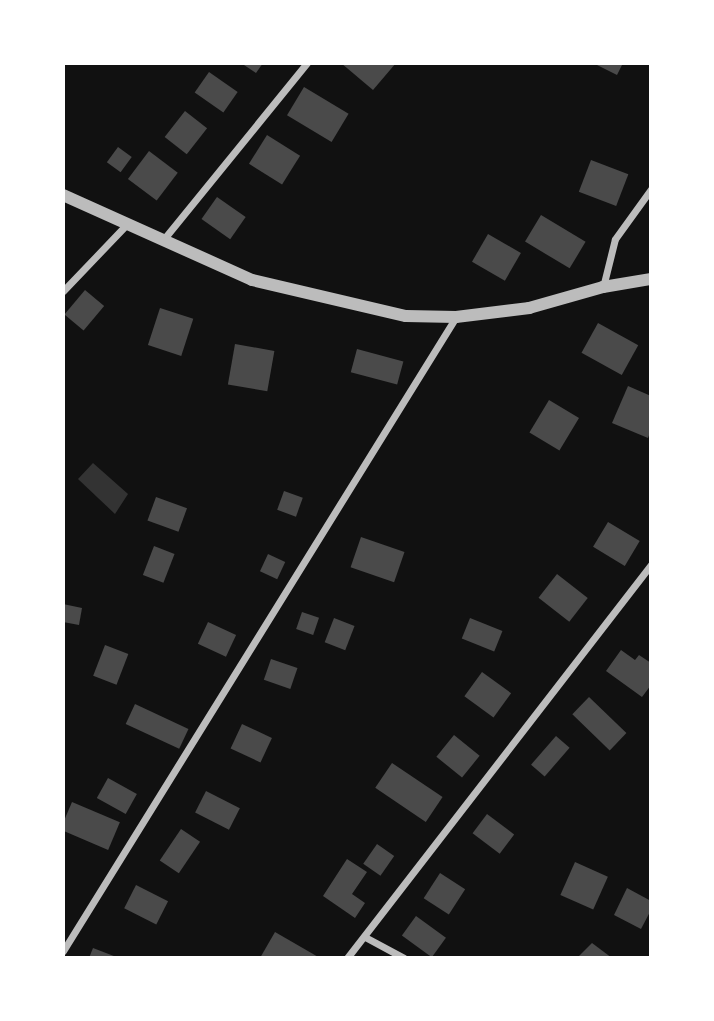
<!DOCTYPE html>
<html>
<head>
<meta charset="utf-8">
<style>
  body { margin:0 }
  #map { position:relative; width:714px; height:1021px; overflow:hidden; background:#111; font-family:Inter,sans-serif }
  div>[style] { position:absolute }
  .water>* { inset:0; background:#333 }
  .building>* { inset:0; background:#4a4a4a; transform-origin:0 0 }
  .minor>* { height:7px; margin:-3.5px; padding:0 3.5px; transform-origin:3.5px; border-radius:3.5px; background:#bcbcbc }
  .tertiary>* { height:12px; margin:-6px; padding:0 6px; transform-origin:6px; border-radius:6px; background:#bcbcbc }
  span { translate:-50% -50%; white-space:nowrap; text-align:center; line-height:1.15; -webkit-text-stroke:5px #fff; paint-order:stroke }
  .frame { position:absolute; inset:0; border:65px solid #fff; pointer-events:none }
</style>
</head>
<body>
<div id="map">
  <div class="water">
    <i style="clip-path:polygon(93px 463px,128px 494px,115px 514px,78px 479px)"></i>
  </div>
  <div class="building">
    <i style="clip-path:polygon(241px 63px,263px 63px,256px 73px)"></i>
    <i style="clip-path:polygon(341px 63px,396px 63px,373px 90px)"></i>
    <i style="clip-path:polygon(593px 63px,623px 63px,617px 75px)"></i>
    <i style="left:209px;top:72px;width:35px;height:25px;rotate:35deg"></i>
    <i style="left:304px;top:87px;width:52px;height:33px;rotate:31deg"></i>
    <i style="left:185px;top:111px;width:28px;height:33px;rotate:38deg"></i>
    <i style="left:267px;top:135px;width:39px;height:34px;rotate:32deg"></i>
    <i style="left:118px;top:147px;width:17px;height:19px;rotate:36deg"></i>
    <i style="left:149px;top:151px;width:36px;height:35px;rotate:37deg"></i>
    <i style="left:591px;top:160px;width:40px;height:34px;rotate:21deg"></i>
    <i style="left:217px;top:197px;width:35px;height:27px;rotate:35deg"></i>
    <i style="left:541px;top:215px;width:52px;height:31px;rotate:31deg"></i>
    <i style="left:488px;top:234px;width:38px;height:32px;rotate:30deg"></i>
    <i style="left:85px;top:290px;width:25px;height:32px;rotate:40deg"></i>
    <i style="left:160px;top:308px;width:35px;height:39px;rotate:18deg"></i>
    <i style="left:598px;top:323px;width:46px;height:34px;rotate:29deg"></i>
    <i style="left:235px;top:344px;width:40px;height:41px;rotate:10deg"></i>
    <i style="left:357px;top:349px;width:48px;height:24px;rotate:15deg"></i>
    <i style="clip-path:polygon(628px 386px,651px 396px,651px 430px,648px 438px,612px 423px)"></i>
    <i style="left:549px;top:400px;width:35px;height:38px;rotate:31deg"></i>
    <i style="left:284px;top:491px;width:20px;height:20px;rotate:20deg"></i>
    <i style="left:156px;top:497px;width:33px;height:25px;rotate:20deg"></i>
    <i style="left:608px;top:522px;width:37px;height:29px;rotate:31deg"></i>
    <i style="left:361px;top:537px;width:46px;height:32px;rotate:19deg"></i>
    <i style="left:154px;top:546px;width:22px;height:31px;rotate:21deg"></i>
    <i style="left:268px;top:554px;width:19px;height:19px;rotate:25deg"></i>
    <i style="left:557px;top:574px;width:39px;height:30px;rotate:38deg"></i>
    <i style="clip-path:polygon(63px 604px,82px 608px,79px 625px,63px 622px)"></i>
    <i style="left:302px;top:612px;width:18px;height:18px;rotate:19deg"></i>
    <i style="left:334px;top:618px;width:22px;height:26px;rotate:21deg"></i>
    <i style="left:470px;top:618px;width:35px;height:22px;rotate:22deg"></i>
    <i style="left:208px;top:622px;width:31px;height:24px;rotate:25deg"></i>
    <i style="left:105px;top:645px;width:25px;height:33px;rotate:21deg"></i>
    <i style="clip-path:polygon(621px 650px,635px 660px,639px 655px,651px 663px,651px 685px,642px 697px,606px 671px)"></i>
    <i style="left:271px;top:659px;width:28px;height:22px;rotate:19deg"></i>
    <i style="left:482px;top:672px;width:36px;height:30px;rotate:36deg"></i>
    <i style="left:589px;top:697px;width:52px;height:24px;rotate:44deg"></i>
    <i style="left:135px;top:704px;width:59px;height:22px;rotate:25deg"></i>
    <i style="left:242px;top:724px;width:33px;height:27px;rotate:25deg"></i>
    <i style="left:454px;top:735px;width:33px;height:28px;rotate:39deg"></i>
    <i style="left:556px;top:736px;width:18px;height:38px;rotate:41deg"></i>
    <i style="left:392px;top:763px;width:61px;height:30px;rotate:34deg"></i>
    <i style="left:108px;top:778px;width:33px;height:23px;rotate:29deg"></i>
    <i style="left:206px;top:791px;width:38px;height:24px;rotate:27deg"></i>
    <i style="left:72px;top:802px;width:52px;height:30px;rotate:23deg"></i>
    <i style="left:487px;top:814px;width:34px;height:24px;rotate:37deg"></i>
    <i style="left:181px;top:829px;width:23px;height:38px;rotate:34deg"></i>
    <i style="left:377px;top:844px;width:21px;height:24px;rotate:35deg"></i>
    <i style="clip-path:polygon(347px 859px,367px 872px,352px 894px,365px 903px,355px 918px,323px 896px)"></i>
    <i style="left:575px;top:862px;width:36px;height:36px;rotate:24deg"></i>
    <i style="left:440px;top:873px;width:30px;height:30px;rotate:33deg"></i>
    <i style="left:136px;top:885px;width:36px;height:26px;rotate:27deg"></i>
    <i style="clip-path:polygon(627px 888px,651px 901px,651px 910px,641px 929px,614px 915px)"></i>
    <i style="left:416px;top:916px;width:37px;height:24px;rotate:36deg"></i>
    <i style="clip-path:polygon(275px 932px,320px 958px,260px 958px)"></i>
    <i style="clip-path:polygon(592px 943px,612px 958px,577px 958px)"></i>
    <i style="clip-path:polygon(93px 948px,119px 958px,89px 958px)"></i>
  </div>
  <div class="minor">
    <i style="left:163px;top:240px;width:228px;rotate:-50.9deg"></i>
    <i style="left:603px;top:287px;width:49px;rotate:-76deg"></i>
    <i style="left:615px;top:239px;width:62px;rotate:-54.2deg"></i>
    <i style="left:63px;top:291px;width:93px;rotate:-46.3deg"></i>
    <i style="left:365px;top:937px;width:44px;rotate:28.3deg"></i>
    <i style="left:63px;top:951px;width:746px;rotate:-58.21deg"></i>
    <i style="left:347px;top:958px;width:498px;rotate:-52.3deg"></i>
  </div>
  <div class="tertiary">
    <i style="left:63px;top:195px;width:207px;rotate:24.2deg"></i>
    <i style="left:252px;top:280px;width:158px;rotate:13.2deg"></i>
    <i style="left:406px;top:316px;width:50px;rotate:1.1deg"></i>
    <i style="left:456px;top:317px;width:74px;rotate:-7deg"></i>
    <i style="left:529px;top:308px;width:77px;rotate:-15.8deg"></i>
    <i style="left:603px;top:287px;width:49px;rotate:-9.5deg"></i>
  </div>
  <div class="frame"></div>
</div>
</body>
</html>
